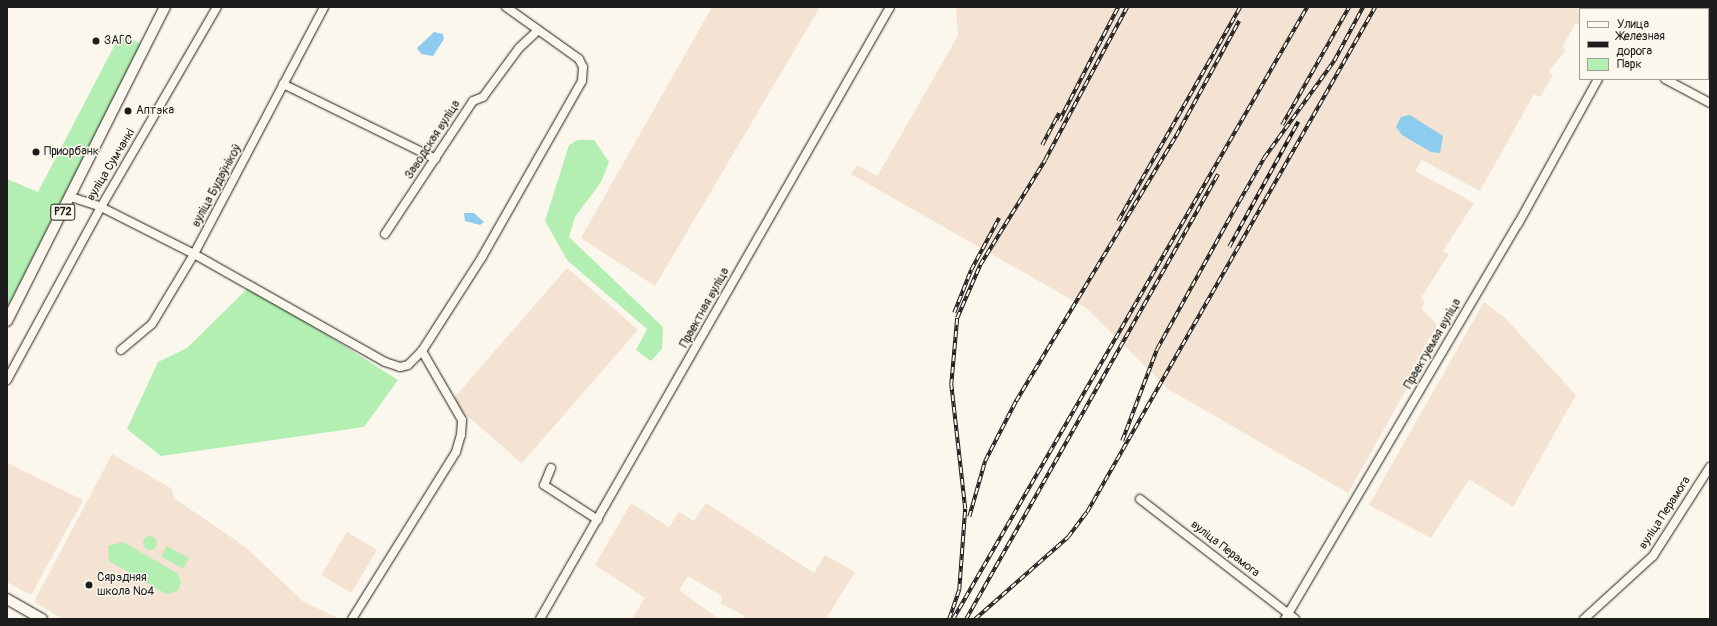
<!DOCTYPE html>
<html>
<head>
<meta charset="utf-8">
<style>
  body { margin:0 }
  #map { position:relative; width:1717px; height:626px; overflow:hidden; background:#fbf7ec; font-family:Pangolin,sans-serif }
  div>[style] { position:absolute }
  .built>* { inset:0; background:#f4e2d2; transform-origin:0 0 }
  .green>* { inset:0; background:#b3eeb3; transform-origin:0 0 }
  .round { border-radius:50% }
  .water>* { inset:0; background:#8eccef }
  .roads { filter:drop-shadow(0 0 1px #1c1c1c) drop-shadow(0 0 1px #1c1c1c) }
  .minor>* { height:8px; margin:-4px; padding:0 4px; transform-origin:4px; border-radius:4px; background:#fbf7ec }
  .major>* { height:10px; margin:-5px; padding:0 5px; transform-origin:5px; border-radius:5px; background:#fbf7ec }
  .rail>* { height:3.5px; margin-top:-1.75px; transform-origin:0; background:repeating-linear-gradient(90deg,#fbf7ec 0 6px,#1c1c1c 0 12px); box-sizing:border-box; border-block:1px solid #1c1c1c }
  .dots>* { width:11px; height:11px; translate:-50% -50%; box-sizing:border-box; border:2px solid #fbf7ec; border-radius:50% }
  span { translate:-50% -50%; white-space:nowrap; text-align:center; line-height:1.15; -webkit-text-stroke:3px #fbf7ec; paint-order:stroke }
  .shield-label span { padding:1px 3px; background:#fbf7ec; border:1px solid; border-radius:3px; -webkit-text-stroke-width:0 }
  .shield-label { font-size:11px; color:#1c1c1c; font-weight:700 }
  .poi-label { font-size:12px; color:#1c1c1c }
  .left { translate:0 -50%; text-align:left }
  .street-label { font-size:12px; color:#1c1c1c }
  .frame { position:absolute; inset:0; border:8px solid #1c1c1c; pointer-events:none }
  .legend { position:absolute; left:1579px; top:8px; width:130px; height:72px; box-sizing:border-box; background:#fbf7ec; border:1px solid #a29f99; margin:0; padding:5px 7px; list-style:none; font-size:12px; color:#1c1c1c }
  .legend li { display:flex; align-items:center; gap:8px; height:20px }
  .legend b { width:20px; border:1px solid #a29f99 }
</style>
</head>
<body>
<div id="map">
  <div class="built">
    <i style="clip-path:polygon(712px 7px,820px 7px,655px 286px,581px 238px)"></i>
    <i style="clip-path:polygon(956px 7px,1590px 7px,1580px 9px,1580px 24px,1575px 24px,1562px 48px,1566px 50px,1548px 72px,1553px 75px,1540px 97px,1534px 94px,1480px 191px,1422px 160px,1415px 171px,1474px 203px,1443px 251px,1449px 254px,1421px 298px,1425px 302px,1421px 308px,1437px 325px,1410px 373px,1414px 376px,1348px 493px,1168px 389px,1086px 308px,851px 174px,857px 165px,877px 176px,879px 173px,958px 36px)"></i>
    <i style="left:567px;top:268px;width:94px;height:177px;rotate:41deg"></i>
    <i style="clip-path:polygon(1484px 302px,1505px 318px,1576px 395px,1513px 507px,1469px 479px,1431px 538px,1369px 505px)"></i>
    <i style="clip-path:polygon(112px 454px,172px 489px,174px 498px,244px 546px,304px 602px,340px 619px,63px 619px,34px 602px)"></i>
    <i style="clip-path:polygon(7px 463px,83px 500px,31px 595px,7px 582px)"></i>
    <i style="clip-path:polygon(631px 503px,669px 527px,679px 512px,694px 521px,706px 503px,814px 573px,825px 555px,855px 572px,826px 619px,743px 619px,745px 616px,721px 604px,722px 596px,688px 576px,679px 590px,719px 619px,632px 619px,645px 598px,595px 565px)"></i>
    <i style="left:347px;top:532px;width:35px;height:50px;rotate:31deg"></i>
  </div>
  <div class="green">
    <i style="clip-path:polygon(121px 33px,141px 44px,7px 308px,7px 179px,38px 192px)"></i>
    <i style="clip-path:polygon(578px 140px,594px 140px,609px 162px,601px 182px,575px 217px,569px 237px,663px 327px,662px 349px,651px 361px,636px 350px,647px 329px,567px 260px,545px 221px,569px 145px)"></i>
    <i style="clip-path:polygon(250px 286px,398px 380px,364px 427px,161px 456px,127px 429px,158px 362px,187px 348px)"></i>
    <i class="round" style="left:143px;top:536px;width:14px;height:14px"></i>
    <i style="clip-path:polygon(123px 542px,177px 573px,181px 581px,178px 591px,166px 594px,109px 561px,108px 546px)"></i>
    <i style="left:167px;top:546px;width:25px;height:12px;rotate:29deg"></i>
  </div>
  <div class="water">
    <i style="clip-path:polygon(434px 32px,443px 34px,444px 39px,433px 56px,421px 54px,417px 48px)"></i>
    <i style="clip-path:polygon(1410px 115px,1443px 136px,1440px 153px,1431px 152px,1402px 135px,1396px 127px,1401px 117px)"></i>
    <i style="clip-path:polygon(464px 213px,474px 213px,484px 222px,480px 225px,465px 221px)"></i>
  </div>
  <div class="roads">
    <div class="minor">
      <i style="left:1637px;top:9px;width:2px;rotate:-63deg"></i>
      <i style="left:1665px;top:79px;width:51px;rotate:28.1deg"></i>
      <i style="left:283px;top:84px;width:170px;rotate:26.1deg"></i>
      <i style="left:71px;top:197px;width:32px;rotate:18deg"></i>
      <i style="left:101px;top:207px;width:104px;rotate:26.8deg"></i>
      <i style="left:194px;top:254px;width:279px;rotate:-62.2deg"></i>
      <i style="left:385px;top:234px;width:159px;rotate:-56.5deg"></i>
      <i style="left:473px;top:101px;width:11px;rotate:-22deg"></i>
      <i style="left:483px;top:97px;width:61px;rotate:-53.7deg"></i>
      <i style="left:519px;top:48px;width:26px;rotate:-43deg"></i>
      <i style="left:121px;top:350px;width:40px;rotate:-40deg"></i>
      <i style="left:152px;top:324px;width:82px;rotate:-59deg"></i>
      <i style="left:194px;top:254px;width:219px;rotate:29.5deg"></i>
      <i style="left:385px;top:362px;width:16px;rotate:18deg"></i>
      <i style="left:400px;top:367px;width:8px;rotate:-14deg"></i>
      <i style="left:408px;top:365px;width:20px;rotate:-45deg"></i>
      <i style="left:422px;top:351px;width:112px;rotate:-57.4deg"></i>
      <i style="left:482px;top:257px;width:202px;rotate:-60.4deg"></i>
      <i style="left:582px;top:81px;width:14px;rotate:-86deg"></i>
      <i style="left:583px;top:67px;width:9px;rotate:-117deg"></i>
      <i style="left:579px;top:59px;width:90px;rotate:-144.5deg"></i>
      <i style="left:7px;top:380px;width:197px;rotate:-61.5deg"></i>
      <i style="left:101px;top:207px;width:231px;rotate:-59.9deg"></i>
      <i style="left:551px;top:468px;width:18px;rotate:112deg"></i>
      <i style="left:544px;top:485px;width:64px;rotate:32.9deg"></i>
      <i style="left:1140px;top:499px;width:196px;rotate:37.7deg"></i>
      <i style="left:352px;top:619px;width:197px;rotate:-58.1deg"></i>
      <i style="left:456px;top:452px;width:18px;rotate:-74deg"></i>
      <i style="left:461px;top:435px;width:15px;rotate:-86deg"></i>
      <i style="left:462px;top:420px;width:80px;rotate:-120.1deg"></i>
      <i style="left:540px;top:619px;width:705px;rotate:-60.23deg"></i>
      <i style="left:1285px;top:619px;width:459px;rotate:-59.5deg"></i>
      <i style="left:1518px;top:224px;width:166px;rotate:-61.1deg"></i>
      <i style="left:1584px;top:619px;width:93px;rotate:-42.4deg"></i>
      <i style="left:1653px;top:556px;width:106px;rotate:-57.4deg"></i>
    </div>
    <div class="major">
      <i style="left:7px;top:321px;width:352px;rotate:-63.3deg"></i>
      <i style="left:7px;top:599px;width:40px;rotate:29.7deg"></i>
    </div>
  </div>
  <div class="rail">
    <i style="left:1059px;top:121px;width:128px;rotate:-62.6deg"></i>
    <i style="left:1282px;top:125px;width:136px;rotate:-60.4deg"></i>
    <i style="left:1042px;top:145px;width:36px;rotate:-62deg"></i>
    <i style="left:1118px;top:221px;width:246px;rotate:-60.3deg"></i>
    <i style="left:1229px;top:247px;width:143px;rotate:-61.1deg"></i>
    <i style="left:954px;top:313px;width:46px;rotate:-68.4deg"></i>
    <i style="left:971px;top:270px;width:59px;rotate:-61.7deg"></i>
    <i style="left:1122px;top:441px;width:98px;rotate:-69.2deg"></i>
    <i style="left:1157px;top:349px;width:157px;rotate:-61deg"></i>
    <i style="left:1233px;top:212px;width:62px;rotate:-60.1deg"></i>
    <i style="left:1264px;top:158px;width:120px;rotate:-54.2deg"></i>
    <i style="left:1334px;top:61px;width:61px;rotate:-61.8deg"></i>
    <i style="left:969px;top:517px;width:58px;rotate:-74.1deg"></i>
    <i style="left:985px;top:461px;width:68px;rotate:-62.7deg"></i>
    <i style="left:1016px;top:401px;width:310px;rotate:-58.9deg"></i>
    <i style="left:1176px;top:136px;width:131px;rotate:-61.3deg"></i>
    <i style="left:949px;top:619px;width:31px;rotate:-71deg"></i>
    <i style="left:959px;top:590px;width:81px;rotate:-85.8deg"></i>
    <i style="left:965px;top:509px;width:125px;rotate:-96.4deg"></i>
    <i style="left:951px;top:385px;width:67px;rotate:-84.9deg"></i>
    <i style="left:957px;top:318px;width:58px;rotate:-66.5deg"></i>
    <i style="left:980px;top:265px;width:123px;rotate:-58.2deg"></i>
    <i style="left:1045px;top:160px;width:174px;rotate:-61.8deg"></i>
    <i style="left:953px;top:619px;width:707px;rotate:-59.95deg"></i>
    <i style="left:966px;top:619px;width:511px;rotate:-60.48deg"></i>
    <i style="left:975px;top:619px;width:124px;rotate:-41.4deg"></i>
    <i style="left:1068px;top:537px;width:31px;rotate:-53deg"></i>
    <i style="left:1087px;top:512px;width:581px;rotate:-60.3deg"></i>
  </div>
  <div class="dots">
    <i style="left:96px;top:41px;background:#1c1c1c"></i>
    <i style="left:128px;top:111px;background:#1c1c1c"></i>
    <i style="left:36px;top:152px;background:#1c1c1c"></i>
    <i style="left:89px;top:585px;background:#1c1c1c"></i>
  </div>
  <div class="shield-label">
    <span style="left:63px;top:212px">Р72</span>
  </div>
  <div class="poi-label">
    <span class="left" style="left:104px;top:41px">ЗАГС</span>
    <span class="left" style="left:136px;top:111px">Аптэка</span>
    <span class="left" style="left:44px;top:152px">Приорбанк</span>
    <span class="left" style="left:97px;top:585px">Сярэдняя<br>школа №4</span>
  </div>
  <div class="street-label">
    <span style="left:433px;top:140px;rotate:-57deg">Заводская вуліца</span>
    <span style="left:111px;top:165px;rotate:-59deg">вуліца Сумчанкі</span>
    <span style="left:217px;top:186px;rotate:-62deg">вуліца Будаўнікоў</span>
    <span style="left:705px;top:308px;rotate:-61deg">Праектная вуліца</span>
    <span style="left:1433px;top:344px;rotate:-60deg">Праектуемая вуліца</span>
    <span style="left:1665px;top:513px;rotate:-57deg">вуліца Перамога</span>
    <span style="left:1225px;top:549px;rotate:38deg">вуліца Перамога</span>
  </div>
  <div class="frame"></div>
  <ul class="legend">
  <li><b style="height:5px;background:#fbf7ec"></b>Улица</li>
  <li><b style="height:5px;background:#1c1c1c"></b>Железная дорога</li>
  <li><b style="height:11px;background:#b3eeb3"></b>Парк</li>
  </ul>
</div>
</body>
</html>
